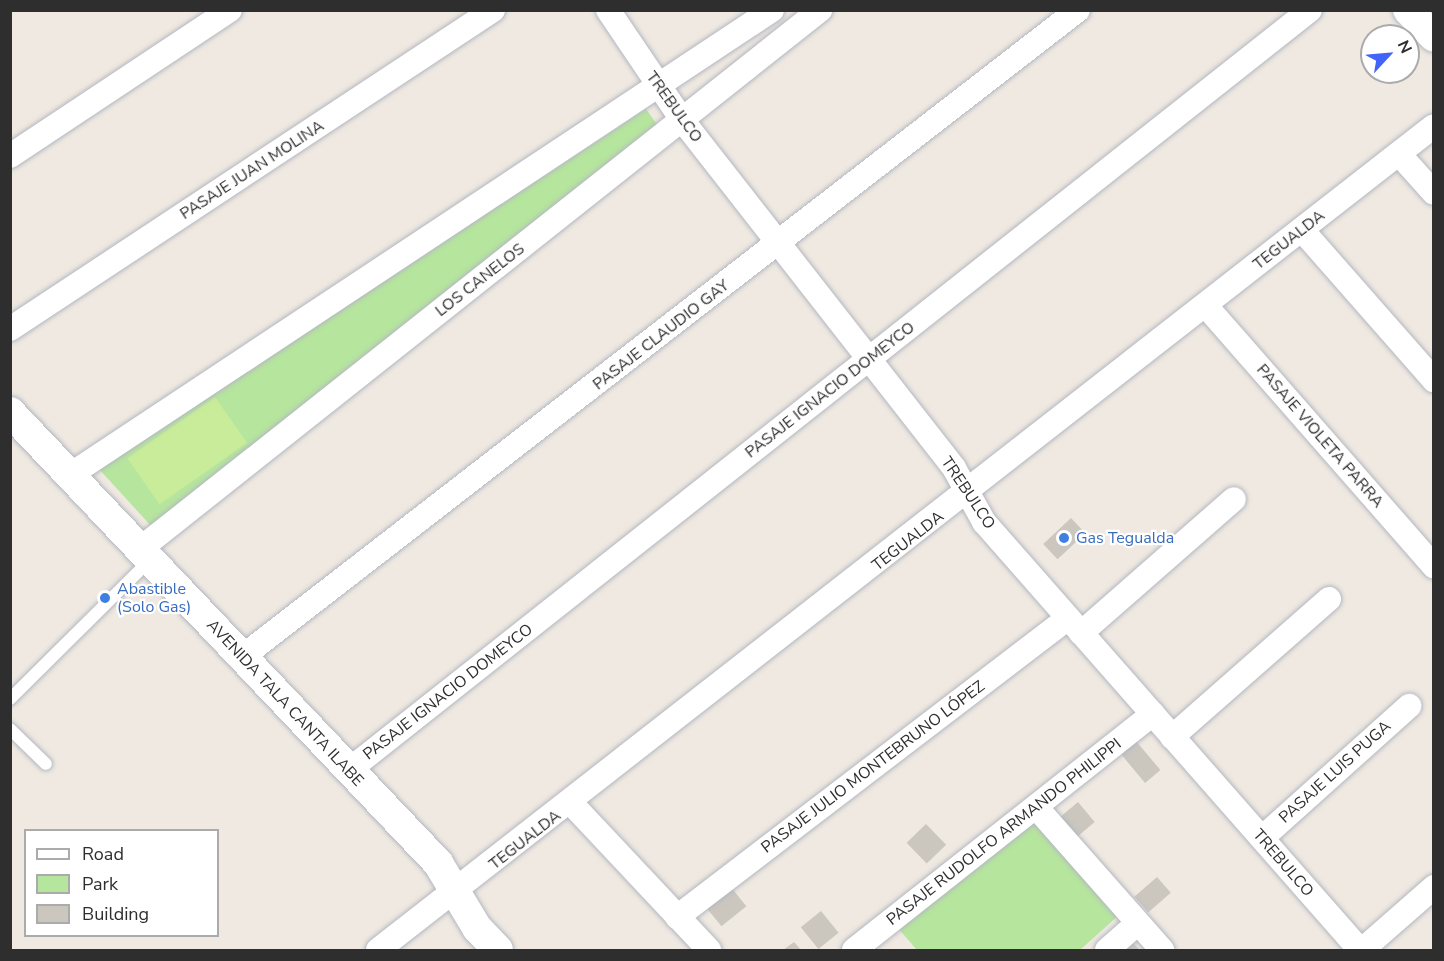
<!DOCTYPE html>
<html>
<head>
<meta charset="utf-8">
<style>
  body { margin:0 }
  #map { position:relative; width:1444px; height:961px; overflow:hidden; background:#efe9e1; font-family:"Nunito Sans",sans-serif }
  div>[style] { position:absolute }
  .green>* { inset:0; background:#b6e59e }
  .pitch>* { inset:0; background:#c9ec9a; transform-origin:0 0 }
  .building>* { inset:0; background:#cbc7bf; transform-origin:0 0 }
  .roads { filter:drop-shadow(0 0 2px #b4b7c1) drop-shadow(0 0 2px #b4b7c1) }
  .service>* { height:12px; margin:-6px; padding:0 6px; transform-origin:6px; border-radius:6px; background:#fff }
  .minor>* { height:24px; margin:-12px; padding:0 12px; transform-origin:12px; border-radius:12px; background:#fff }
  .tertiary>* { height:30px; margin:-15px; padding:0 15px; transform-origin:15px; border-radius:15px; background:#fff }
  .dots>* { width:16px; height:16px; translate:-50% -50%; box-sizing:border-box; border:3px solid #fff; border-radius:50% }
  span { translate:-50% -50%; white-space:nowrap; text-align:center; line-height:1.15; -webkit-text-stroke:4.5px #fff; paint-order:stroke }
  .street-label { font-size:16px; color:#2e2e2e }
  .shop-label { font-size:16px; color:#366cbe }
  .left { translate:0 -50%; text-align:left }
  .frame { position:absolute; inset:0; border:12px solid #2e2e2e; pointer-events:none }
  .legend { position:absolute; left:24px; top:829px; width:195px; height:108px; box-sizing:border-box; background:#fff; border:2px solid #ababab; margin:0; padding:8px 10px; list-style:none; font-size:18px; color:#2e2e2e }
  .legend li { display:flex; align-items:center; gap:12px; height:30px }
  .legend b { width:30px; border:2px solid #ababab }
  .north { position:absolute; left:1360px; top:24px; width:60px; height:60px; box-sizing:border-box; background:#fff; border:2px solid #ababab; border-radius:50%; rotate:64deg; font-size:16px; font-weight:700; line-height:24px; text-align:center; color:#2e2e2e }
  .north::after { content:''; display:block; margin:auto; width:21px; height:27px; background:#4264fb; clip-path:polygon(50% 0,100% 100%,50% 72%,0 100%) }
</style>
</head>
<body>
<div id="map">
  <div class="green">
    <i style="clip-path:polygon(646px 109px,658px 126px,152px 527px,99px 469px)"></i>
    <i style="clip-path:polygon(1034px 820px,1120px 914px,1080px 950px,917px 950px,897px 927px)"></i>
  </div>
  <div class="pitch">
    <i style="left:215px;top:397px;width:56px;height:107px;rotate:55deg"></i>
  </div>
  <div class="building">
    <i style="left:1071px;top:518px;width:21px;height:38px;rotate:47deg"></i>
    <i style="left:1136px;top:741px;width:38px;height:20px;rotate:50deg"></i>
    <i style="left:1078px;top:802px;width:26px;height:26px;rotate:50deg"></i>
    <i style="left:926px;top:824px;width:29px;height:27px;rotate:46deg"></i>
    <i style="left:1157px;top:877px;width:21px;height:30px;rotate:49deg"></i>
    <i style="left:730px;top:886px;width:26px;height:32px;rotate:51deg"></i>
    <i style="left:821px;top:911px;width:28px;height:26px;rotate:51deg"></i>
    <i style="clip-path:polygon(794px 942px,801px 950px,783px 950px)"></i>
    <i style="clip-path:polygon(1133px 943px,1140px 950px,1124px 950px)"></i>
  </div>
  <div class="roads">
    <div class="service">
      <i style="left:10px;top:699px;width:197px;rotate:-44.8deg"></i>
      <i style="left:10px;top:729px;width:50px;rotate:44.2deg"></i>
    </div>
    <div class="minor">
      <i style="left:608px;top:10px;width:134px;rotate:56deg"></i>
      <i style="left:683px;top:121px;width:440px;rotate:52deg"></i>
      <i style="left:954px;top:468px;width:62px;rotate:60.9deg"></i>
      <i style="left:984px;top:522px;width:570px;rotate:48.7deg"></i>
      <i style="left:1399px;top:154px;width:52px;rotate:48.1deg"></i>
      <i style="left:10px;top:156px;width:264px;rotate:-33.6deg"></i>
      <i style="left:1302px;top:230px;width:200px;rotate:48.7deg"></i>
      <i style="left:1206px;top:306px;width:346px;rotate:48.8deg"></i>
      <i style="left:10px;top:329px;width:579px;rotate:-33.44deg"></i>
      <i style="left:70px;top:475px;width:842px;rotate:-33.52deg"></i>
      <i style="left:140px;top:549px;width:868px;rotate:-38.4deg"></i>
      <i style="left:1081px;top:633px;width:203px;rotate:-41.2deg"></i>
      <i style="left:242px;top:657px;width:1057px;rotate:-37.74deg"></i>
      <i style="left:1172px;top:737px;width:209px;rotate:-41.3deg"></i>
      <i style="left:349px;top:770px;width:1225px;rotate:-38.34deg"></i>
      <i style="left:571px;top:803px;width:202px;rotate:46.8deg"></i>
      <i style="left:1036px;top:807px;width:191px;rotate:48.6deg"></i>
      <i style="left:1262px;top:838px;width:198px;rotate:-41.9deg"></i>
      <i style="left:677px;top:917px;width:492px;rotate:-37.4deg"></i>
      <i style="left:378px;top:950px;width:1339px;rotate:-37.97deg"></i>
      <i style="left:854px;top:950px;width:381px;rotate:-38.3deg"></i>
      <i style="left:1107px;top:950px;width:41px;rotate:-41.1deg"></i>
      <i style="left:1362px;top:950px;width:96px;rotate:-41.2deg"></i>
    </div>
    <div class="tertiary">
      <i style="left:1408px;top:10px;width:37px;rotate:46deg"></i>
      <i style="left:10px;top:412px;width:622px;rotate:46.5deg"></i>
      <i style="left:438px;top:863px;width:76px;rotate:59deg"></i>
      <i style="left:477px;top:928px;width:30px;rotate:46deg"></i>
    </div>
  </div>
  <div class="dots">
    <i style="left:1064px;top:538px;background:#3f7fe0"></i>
    <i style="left:105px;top:598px;background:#3f7fe0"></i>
  </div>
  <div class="street-label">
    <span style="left:674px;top:107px;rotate:54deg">TREBULCO</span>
    <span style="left:252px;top:170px;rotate:-33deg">PASAJE JUAN MOLINA</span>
    <span style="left:1289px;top:240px;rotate:-38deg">TEGUALDA</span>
    <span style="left:480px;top:280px;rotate:-38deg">LOS CANELOS</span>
    <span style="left:661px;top:335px;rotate:-38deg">PASAJE CLAUDIO GAY</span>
    <span style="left:830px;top:390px;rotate:-38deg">PASAJE IGNACIO DOMEYCO</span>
    <span style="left:1320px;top:436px;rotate:49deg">PASAJE VIOLETA PARRA</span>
    <span style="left:968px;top:493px;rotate:56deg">TREBULCO</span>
    <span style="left:908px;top:541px;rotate:-38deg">TEGUALDA</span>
    <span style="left:448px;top:692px;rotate:-38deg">PASAJE IGNACIO DOMEYCO</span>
    <span style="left:285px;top:703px;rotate:47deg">AVENIDA TALA CANTA ILABE</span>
    <span style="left:873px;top:767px;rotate:-37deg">PASAJE JULIO MONTEBRUNO LÓPEZ</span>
    <span style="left:1335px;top:772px;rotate:-42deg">PASAJE LUIS PUGA</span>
    <span style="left:1004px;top:832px;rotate:-38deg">PASAJE RUDOLFO ARMANDO PHILIPPI</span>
    <span style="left:525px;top:840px;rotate:-38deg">TEGUALDA</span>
    <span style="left:1283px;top:863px;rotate:49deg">TREBULCO</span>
  </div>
  <div class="shop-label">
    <span class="left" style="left:1076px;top:538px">Gas Tegualda</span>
    <span class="left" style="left:117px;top:598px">Abastible<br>(Solo Gas)</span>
  </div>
  <div class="frame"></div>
  <ul class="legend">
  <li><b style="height:8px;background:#fff"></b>Road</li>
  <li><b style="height:16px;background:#b6e59e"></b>Park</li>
  <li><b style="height:16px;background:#cbc7bf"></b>Building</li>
  </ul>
  <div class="north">N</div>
</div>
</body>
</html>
